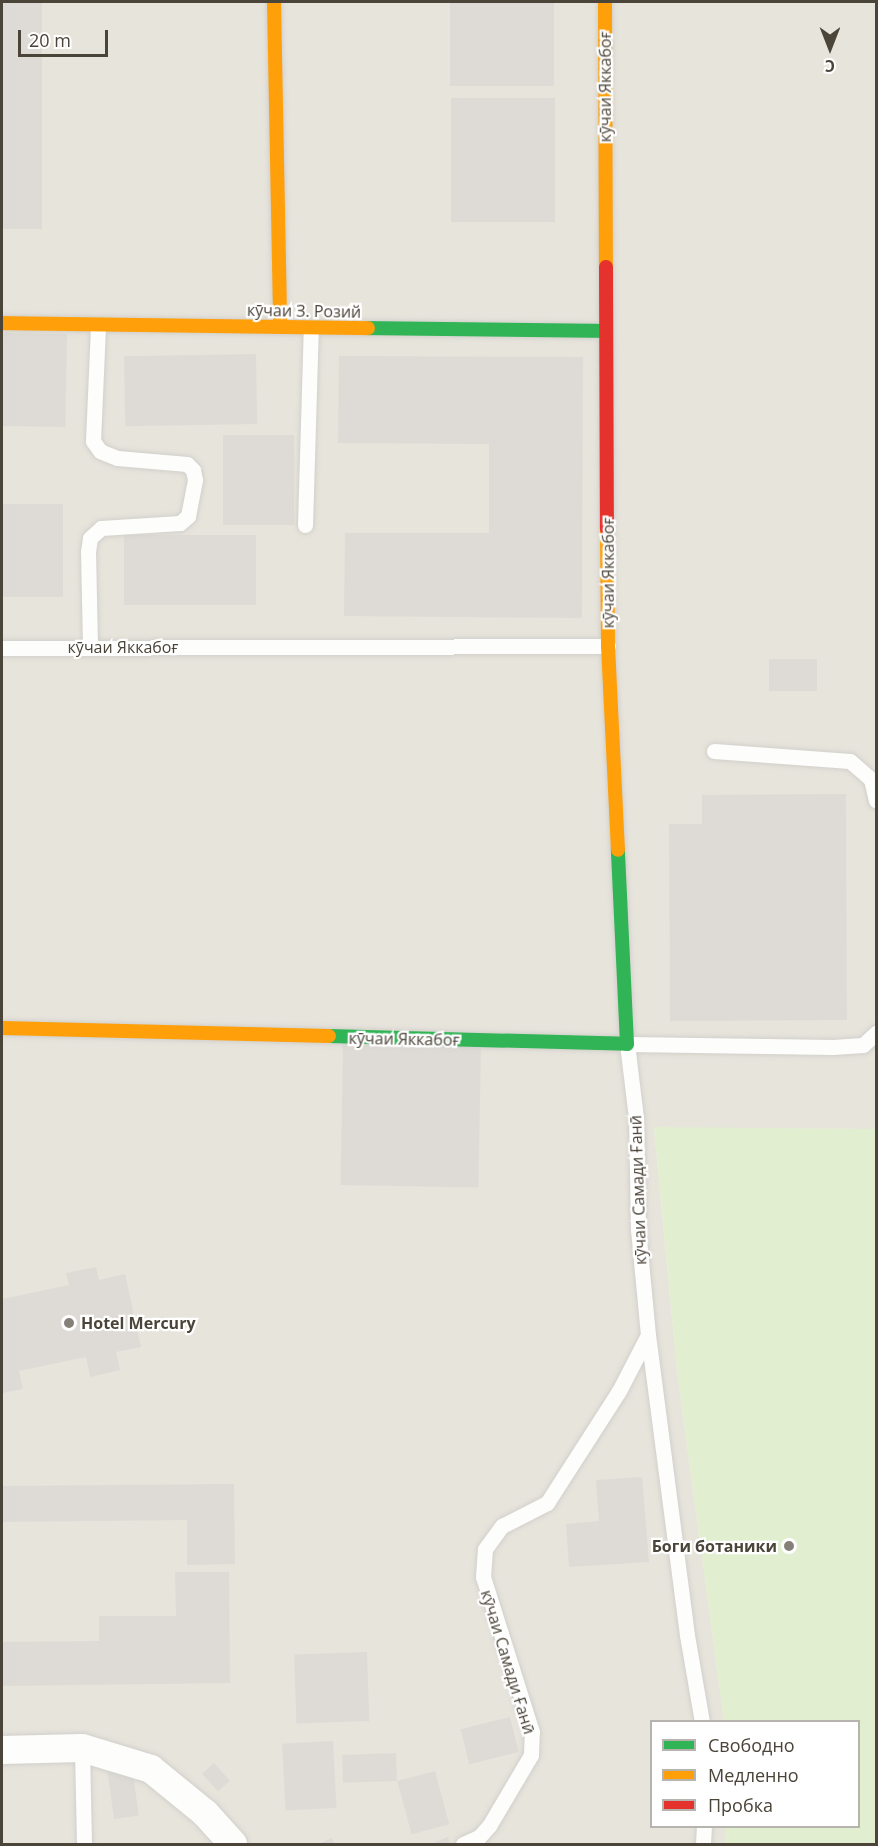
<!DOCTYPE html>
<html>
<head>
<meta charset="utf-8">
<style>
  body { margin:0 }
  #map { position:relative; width:878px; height:1846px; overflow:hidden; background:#f4f2ee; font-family:"Open Sans",sans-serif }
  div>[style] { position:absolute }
  .residential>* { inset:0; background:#e7e4dc }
  .green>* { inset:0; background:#e1eecf }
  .building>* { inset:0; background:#dedbd6; transform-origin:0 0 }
  .roads { filter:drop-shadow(0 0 2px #d2d0cb) drop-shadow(0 0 2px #d2d0cb) }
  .lane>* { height:15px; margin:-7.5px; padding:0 7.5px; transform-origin:7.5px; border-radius:7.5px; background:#fdfdfc }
  .street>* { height:28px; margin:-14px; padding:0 14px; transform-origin:14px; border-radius:14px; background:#fdfdfc }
  .fast>* { height:14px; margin:-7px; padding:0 7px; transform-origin:7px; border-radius:7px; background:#30b455 }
  .slow>* { height:14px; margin:-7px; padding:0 7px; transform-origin:7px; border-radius:7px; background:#ff9f0a }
  .jam>* { height:14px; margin:-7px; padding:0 7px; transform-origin:7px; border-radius:7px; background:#e5322d }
  .dots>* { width:16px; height:16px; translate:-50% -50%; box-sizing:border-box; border:3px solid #fff; border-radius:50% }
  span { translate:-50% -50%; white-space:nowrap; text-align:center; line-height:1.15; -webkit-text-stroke:4.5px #fff; paint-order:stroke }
  .street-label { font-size:16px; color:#4b4439 }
  .poi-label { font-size:16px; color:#4b4439; font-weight:700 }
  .left { translate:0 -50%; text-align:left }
  .right { translate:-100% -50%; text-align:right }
  .frame { position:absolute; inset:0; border:3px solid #4b4439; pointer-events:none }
  .legend { position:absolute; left:650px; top:1720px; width:210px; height:108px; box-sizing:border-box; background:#fff; border:2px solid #b7b4b0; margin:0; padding:8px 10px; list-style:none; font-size:18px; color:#4b4439 }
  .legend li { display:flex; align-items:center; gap:12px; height:30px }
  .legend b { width:30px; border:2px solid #b7b4b0 }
  .north { position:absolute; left:800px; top:18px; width:60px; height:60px; -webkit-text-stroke:4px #fff; paint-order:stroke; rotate:180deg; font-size:16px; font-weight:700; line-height:24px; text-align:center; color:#4b4439 }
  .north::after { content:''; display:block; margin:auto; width:21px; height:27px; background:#4b4439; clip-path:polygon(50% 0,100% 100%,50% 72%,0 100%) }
  .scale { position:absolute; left:18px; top:30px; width:90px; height:27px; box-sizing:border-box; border:3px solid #4b4439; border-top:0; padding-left:8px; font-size:18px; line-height:21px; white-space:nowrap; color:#4b4439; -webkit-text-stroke:4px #fff; paint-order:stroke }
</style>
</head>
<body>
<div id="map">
  <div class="residential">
    <i style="clip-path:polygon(2px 2px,876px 2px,876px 1129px,654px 1128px,677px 1370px,724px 1721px,652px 1722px,652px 1826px,725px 1827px,725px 1844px,2px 1844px)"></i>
  </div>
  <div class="green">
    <i style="clip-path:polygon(654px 1127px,876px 1129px,876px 1844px,725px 1844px,725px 1827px,858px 1826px,858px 1722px,724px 1721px,677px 1370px)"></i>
  </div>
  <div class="building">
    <i style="left:2px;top:2px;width:40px;height:227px"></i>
    <i style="left:450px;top:2px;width:104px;height:84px"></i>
    <i style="left:451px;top:98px;width:104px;height:124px"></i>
    <i style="left:2px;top:333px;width:65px;height:93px;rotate:1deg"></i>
    <i style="left:256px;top:354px;width:70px;height:132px;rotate:89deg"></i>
    <i style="clip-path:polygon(339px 356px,583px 357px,582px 618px,344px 616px,345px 533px,489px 533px,489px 444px,338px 443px)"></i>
    <i style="left:223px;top:435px;width:71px;height:90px"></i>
    <i style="left:2px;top:504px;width:61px;height:93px"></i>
    <i style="left:256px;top:535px;width:70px;height:132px;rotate:90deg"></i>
    <i style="left:817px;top:659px;width:32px;height:48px;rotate:90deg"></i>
    <i style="clip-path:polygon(846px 794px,847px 1020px,670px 1021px,669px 824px,702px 824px,702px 795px)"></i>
    <i style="left:343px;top:1042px;width:138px;height:143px;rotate:1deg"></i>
    <i style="clip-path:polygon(96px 1267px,99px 1280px,125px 1274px,141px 1347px,116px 1352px,120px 1370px,90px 1377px,86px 1357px,19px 1371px,23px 1389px,2px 1393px,2px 1299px,69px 1285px,66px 1273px)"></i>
    <i style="clip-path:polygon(642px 1477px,649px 1562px,569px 1567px,566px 1524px,599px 1521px,596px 1480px)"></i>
    <i style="clip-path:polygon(234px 1484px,235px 1564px,187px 1565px,187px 1520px,2px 1522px,2px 1486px)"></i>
    <i style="clip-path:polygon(175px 1572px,229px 1572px,230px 1683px,2px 1686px,2px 1642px,99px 1641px,99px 1616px,176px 1616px)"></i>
    <i style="left:367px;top:1652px;width:69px;height:73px;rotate:88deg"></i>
    <i style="left:510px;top:1717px;width:36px;height:51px;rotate:76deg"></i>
    <i style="left:333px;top:1741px;width:67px;height:51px;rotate:87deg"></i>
    <i style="left:396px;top:1753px;width:28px;height:54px;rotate:88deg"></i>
    <i style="left:214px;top:1763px;width:24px;height:16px;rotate:48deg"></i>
    <i style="left:132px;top:1767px;width:49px;height:25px;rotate:82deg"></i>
    <i style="left:435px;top:1771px;width:55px;height:39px;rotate:75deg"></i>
    <i style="clip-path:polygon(448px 1837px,450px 1843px,436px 1844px,435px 1842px)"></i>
    <i style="clip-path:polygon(332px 1838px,335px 1844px,318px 1844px)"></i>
  </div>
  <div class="roads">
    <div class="lane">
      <i style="left:305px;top:525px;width:197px;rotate:-88.3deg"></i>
      <i style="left:90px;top:646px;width:94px;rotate:-91.2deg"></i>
      <i style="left:88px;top:552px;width:14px;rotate:-82deg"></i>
      <i style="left:90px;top:538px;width:15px;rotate:-42deg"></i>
      <i style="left:101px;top:528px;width:79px;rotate:-3.6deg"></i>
      <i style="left:180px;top:523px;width:11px;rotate:-41deg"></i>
      <i style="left:188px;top:516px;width:37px;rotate:-79deg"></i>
      <i style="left:195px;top:480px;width:10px;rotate:-101deg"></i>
      <i style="left:193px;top:470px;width:8px;rotate:-135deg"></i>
      <i style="left:187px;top:464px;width:70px;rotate:-175.1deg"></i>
      <i style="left:117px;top:458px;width:18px;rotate:-158deg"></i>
      <i style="left:100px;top:451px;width:12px;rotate:-125deg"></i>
      <i style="left:93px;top:441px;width:116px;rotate:-87.5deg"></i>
      <i style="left:2px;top:648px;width:606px;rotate:-0.19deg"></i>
      <i style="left:714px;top:751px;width:136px;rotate:4.2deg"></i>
      <i style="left:850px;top:761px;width:28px;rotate:41deg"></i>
      <i style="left:871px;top:779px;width:22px;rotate:77deg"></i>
      <i style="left:702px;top:1722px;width:88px;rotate:-99.8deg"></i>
      <i style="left:687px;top:1635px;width:303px;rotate:-97.4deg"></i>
      <i style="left:648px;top:1335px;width:105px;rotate:-95.4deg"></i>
      <i style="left:638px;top:1230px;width:112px;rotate:-91deg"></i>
      <i style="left:636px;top:1118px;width:75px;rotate:-96.9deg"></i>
      <i style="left:627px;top:1044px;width:206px;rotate:0.8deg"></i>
      <i style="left:833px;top:1047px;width:30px;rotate:-4deg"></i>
      <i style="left:863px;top:1045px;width:18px;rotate:-43deg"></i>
      <i style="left:82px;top:1748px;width:96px;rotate:88.8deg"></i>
      <i style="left:463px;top:1844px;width:17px;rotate:-24deg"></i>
      <i style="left:479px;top:1837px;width:15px;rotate:-48deg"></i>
      <i style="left:489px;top:1826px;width:82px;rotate:-59.4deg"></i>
      <i style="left:531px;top:1755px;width:23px;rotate:-88deg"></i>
      <i style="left:532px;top:1732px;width:163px;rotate:-107.5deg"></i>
      <i style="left:483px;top:1577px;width:28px;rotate:-86deg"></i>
      <i style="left:485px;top:1549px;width:29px;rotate:-54deg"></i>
      <i style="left:502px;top:1526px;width:51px;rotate:-27.1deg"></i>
      <i style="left:547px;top:1503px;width:133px;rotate:-57.3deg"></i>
      <i style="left:619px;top:1391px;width:63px;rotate:-62.6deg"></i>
      <i style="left:703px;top:1844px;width:18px;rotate:-87deg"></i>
    </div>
    <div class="street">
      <i style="left:2px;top:1750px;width:80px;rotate:-1.4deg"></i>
      <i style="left:82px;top:1748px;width:72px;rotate:16.9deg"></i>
      <i style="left:151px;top:1769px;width:70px;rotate:39.2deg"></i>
      <i style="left:205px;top:1813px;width:42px;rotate:47.9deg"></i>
    </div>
    <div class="fast">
      <i style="left:368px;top:328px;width:238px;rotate:0.7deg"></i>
      <i style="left:329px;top:1036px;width:298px;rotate:1.5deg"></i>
      <i style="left:627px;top:1044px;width:194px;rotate:-92.7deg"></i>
    </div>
    <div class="slow">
      <i style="left:274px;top:2px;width:325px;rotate:88.9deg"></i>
      <i style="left:605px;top:2px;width:265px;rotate:89.8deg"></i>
      <i style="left:2px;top:323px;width:366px;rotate:0.8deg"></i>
      <i style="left:607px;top:529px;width:117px;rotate:89.5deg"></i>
      <i style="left:608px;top:646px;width:204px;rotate:87.2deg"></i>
      <i style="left:2px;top:1028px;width:327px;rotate:1.4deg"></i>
    </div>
    <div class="jam">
      <i style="left:606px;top:267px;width:262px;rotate:89.8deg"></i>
    </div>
  </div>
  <div class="dots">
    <i style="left:69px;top:1323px;background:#868178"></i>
    <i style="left:789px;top:1546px;background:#868178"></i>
  </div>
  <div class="street-label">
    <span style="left:605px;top:87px;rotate:-90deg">кӯчаи Яккабоғ</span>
    <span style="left:304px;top:311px;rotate:1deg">кӯчаи З. Розий</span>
    <span style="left:608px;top:573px;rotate:-90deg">кӯчаи Яккабоғ</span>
    <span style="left:123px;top:647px">кӯчаи Яккабоғ</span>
    <span style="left:404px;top:1039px;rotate:1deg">кӯчаи Яккабоғ</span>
    <span style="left:638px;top:1190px;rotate:-92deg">кӯчаи Самади Ғанӣ</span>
    <span style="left:508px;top:1662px;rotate:73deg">кӯчаи Самади Ғанӣ</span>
  </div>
  <div class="poi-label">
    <span class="left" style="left:81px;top:1323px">Hotel Mercury</span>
    <span class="right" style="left:777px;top:1546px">Боги ботаники</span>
  </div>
  <div class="frame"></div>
  <ul class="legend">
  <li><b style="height:8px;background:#30b455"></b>Свободно</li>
  <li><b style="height:8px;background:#ff9f0a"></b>Медленно</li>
  <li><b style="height:8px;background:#e5322d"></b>Пробка</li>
  </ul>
  <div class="north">С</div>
  <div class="scale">20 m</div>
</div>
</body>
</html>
